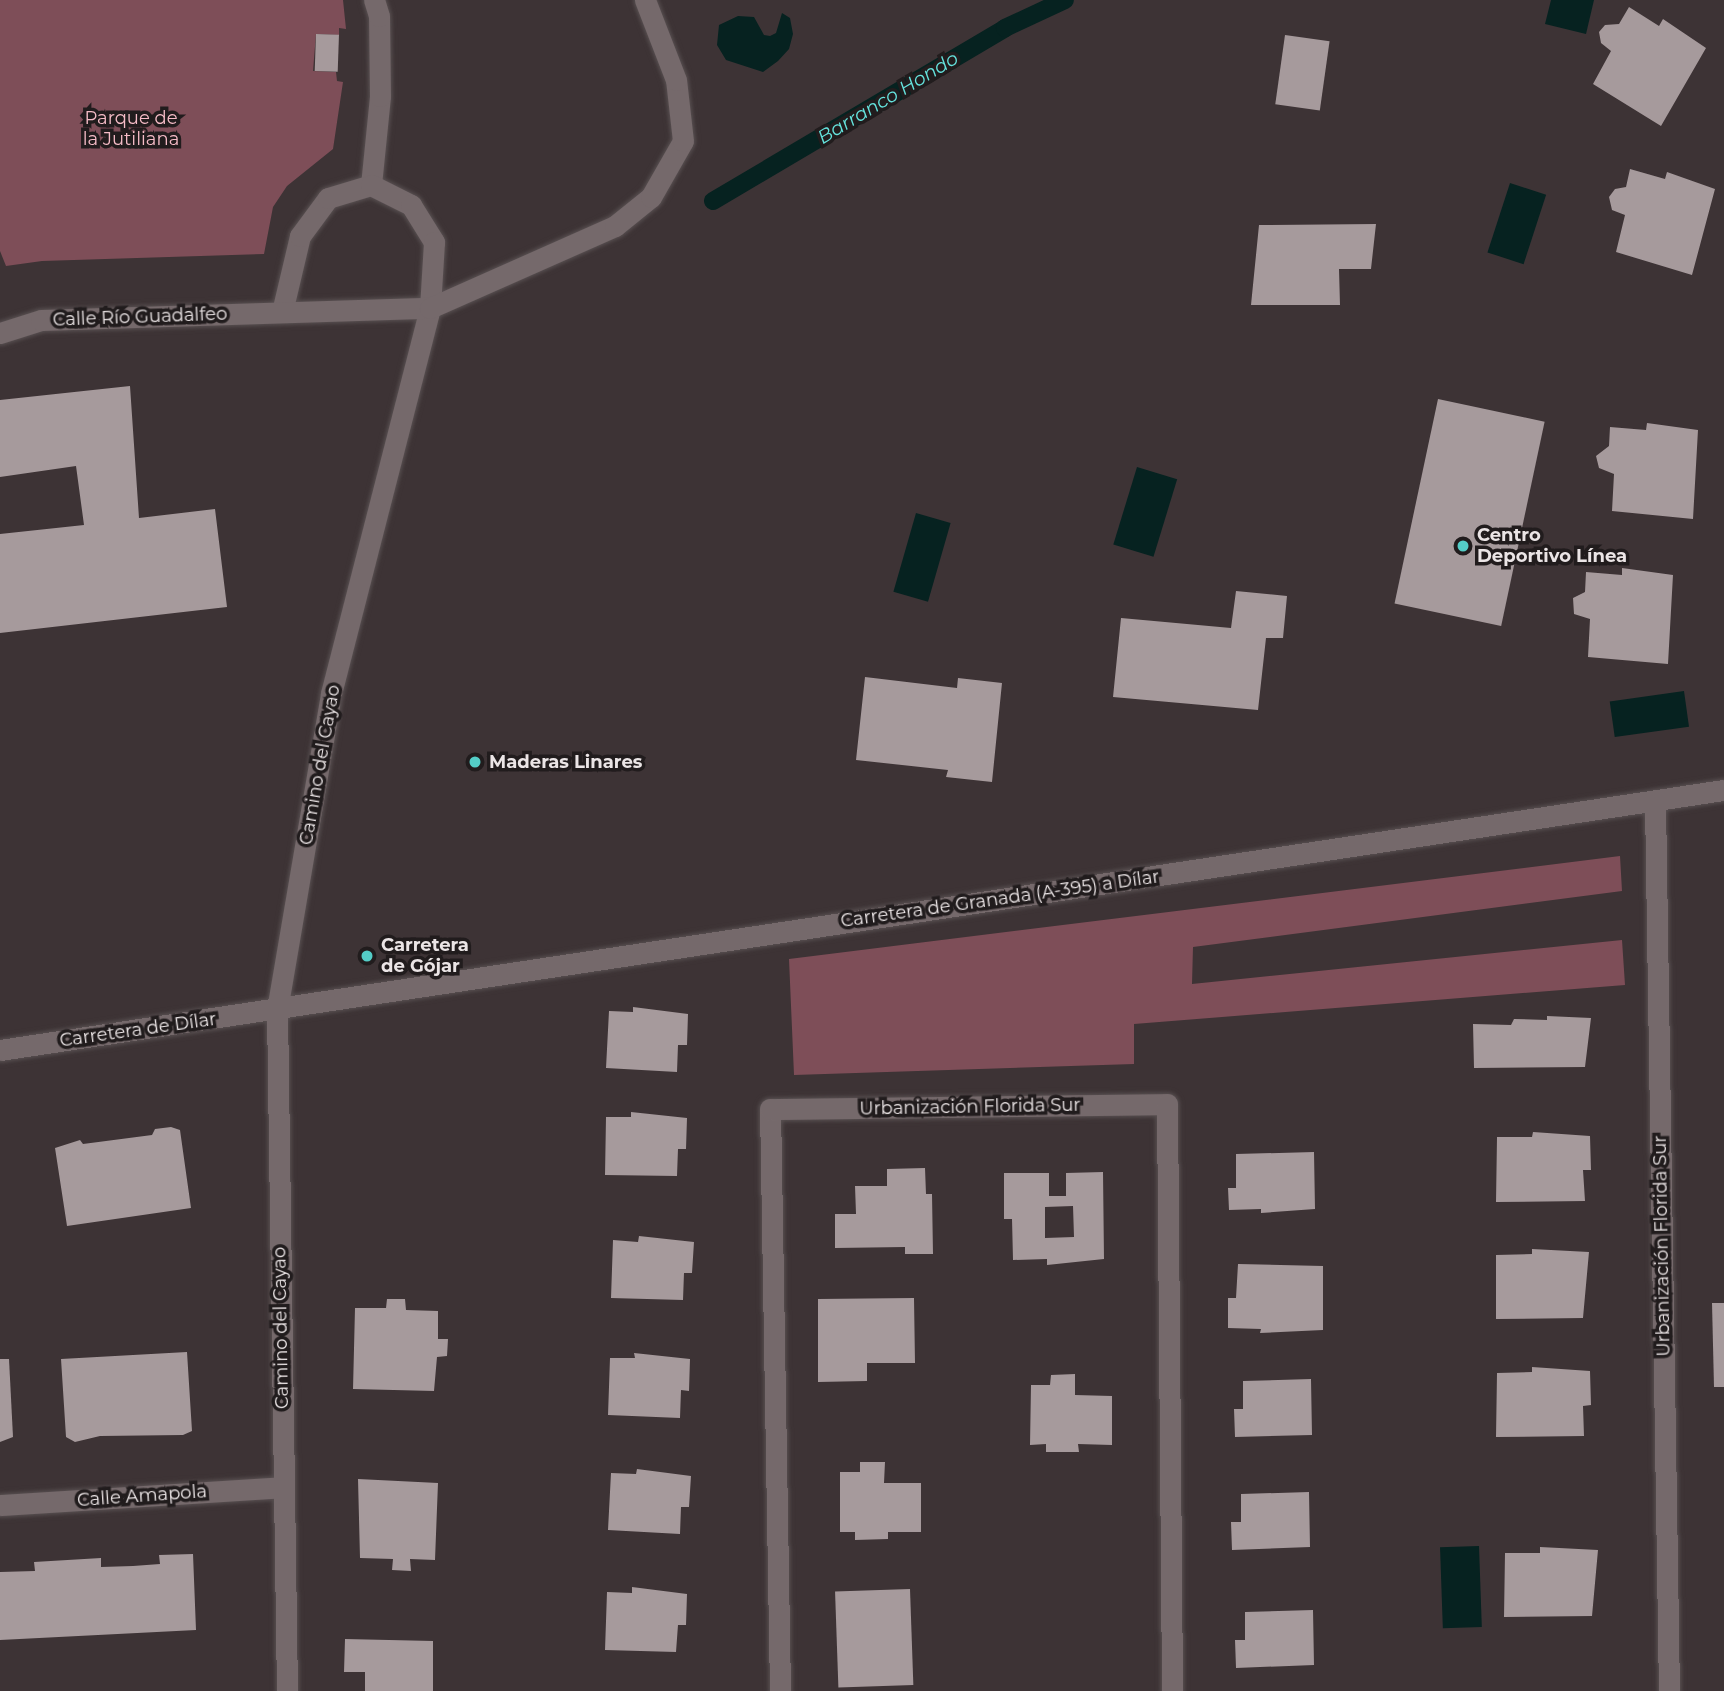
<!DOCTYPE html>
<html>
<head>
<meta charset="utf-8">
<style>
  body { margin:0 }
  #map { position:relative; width:1724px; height:1691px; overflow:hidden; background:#3d3335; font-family:Montserrat,sans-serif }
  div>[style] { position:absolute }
  .green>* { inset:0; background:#7e4e58 }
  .water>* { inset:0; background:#062220; transform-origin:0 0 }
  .stream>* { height:18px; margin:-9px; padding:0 9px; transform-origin:9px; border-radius:9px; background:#062220 }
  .building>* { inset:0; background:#a69a9c; transform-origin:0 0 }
  .roads { filter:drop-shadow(0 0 2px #585051) drop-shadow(0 0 2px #585051) }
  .street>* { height:21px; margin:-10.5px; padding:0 10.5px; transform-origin:10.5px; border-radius:10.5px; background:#75696b }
  .secondary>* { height:21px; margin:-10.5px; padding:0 10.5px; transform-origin:10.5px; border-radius:10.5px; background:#75696b }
  .dots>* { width:19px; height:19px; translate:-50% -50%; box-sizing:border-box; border:4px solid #211c1d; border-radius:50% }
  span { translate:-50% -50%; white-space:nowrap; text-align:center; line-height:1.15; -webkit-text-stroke:7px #211c1d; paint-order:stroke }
  .park-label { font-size:18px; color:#f6bcc7 }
  .street-label { font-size:18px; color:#ebe5e6 }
  .poi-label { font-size:18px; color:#ebe5e6; font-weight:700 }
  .left { translate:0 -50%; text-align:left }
  .water-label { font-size:19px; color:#65e4de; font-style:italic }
</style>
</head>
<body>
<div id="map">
  <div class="green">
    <i style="clip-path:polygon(0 0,343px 0,346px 29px,339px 28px,339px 35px,316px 34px,313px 71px,336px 72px,337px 81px,343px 82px,333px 149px,287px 186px,273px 207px,264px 254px,42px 261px,6px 266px,0 251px)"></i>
    <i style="clip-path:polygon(1620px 856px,1622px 891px,1193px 947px,1192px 984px,1622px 940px,1625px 985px,1134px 1024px,1134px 1064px,794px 1075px,789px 959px)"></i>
  </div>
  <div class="water">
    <i style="clip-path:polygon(1551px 0,1594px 0,1586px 34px,1545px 24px)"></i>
    <i style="clip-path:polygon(782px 13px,790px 18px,793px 34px,789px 49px,778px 61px,763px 72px,726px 60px,717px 45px,719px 25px,738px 16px,754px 17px,764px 35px,770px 36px,776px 33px)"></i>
    <i style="left:1510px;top:183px;width:38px;height:73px;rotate:18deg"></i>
    <i style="left:1137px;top:467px;width:42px;height:81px;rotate:17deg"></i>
    <i style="left:916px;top:513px;width:36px;height:82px;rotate:16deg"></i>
    <i style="left:1684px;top:691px;width:36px;height:75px;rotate:82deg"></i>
    <i style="left:1479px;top:1546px;width:81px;height:39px;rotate:88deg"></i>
  </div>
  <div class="stream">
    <i style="left:713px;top:201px;width:339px;rotate:-30.6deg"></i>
    <i style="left:1005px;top:28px;width:66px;rotate:-25deg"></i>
  </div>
  <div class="building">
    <i style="clip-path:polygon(1629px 7px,1659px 26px,1663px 19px,1706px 48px,1661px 126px,1593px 84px,1611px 51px,1601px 43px,1599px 32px,1605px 25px,1619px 24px)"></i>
    <i style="left:316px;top:34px;width:23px;height:37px;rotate:2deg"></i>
    <i style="left:1285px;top:35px;width:45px;height:70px;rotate:8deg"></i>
    <i style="clip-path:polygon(1630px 169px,1665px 179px,1667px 172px,1715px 189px,1692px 275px,1616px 252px,1625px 215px,1612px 210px,1609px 197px,1615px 189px,1626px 187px)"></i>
    <i style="clip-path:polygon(1376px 224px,1371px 269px,1339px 269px,1340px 305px,1251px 305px,1259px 225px)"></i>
    <i style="clip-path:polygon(130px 386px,139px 518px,215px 509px,227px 607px,0 633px,0 534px,84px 525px,76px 466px,0 477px,0 400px)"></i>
    <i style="left:1438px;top:399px;width:109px;height:209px;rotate:12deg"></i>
    <i style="clip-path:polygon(1647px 423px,1698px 430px,1693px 519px,1612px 511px,1614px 474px,1599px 468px,1596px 456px,1609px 446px,1610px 427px,1646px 430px)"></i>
    <i style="clip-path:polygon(1622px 568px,1673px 575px,1668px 664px,1588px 657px,1590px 619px,1574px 614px,1573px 598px,1585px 592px,1586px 572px,1622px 575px)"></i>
    <i style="clip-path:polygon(1236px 591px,1287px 596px,1283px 638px,1266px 638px,1258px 710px,1113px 697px,1121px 618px,1231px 628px)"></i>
    <i style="clip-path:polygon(865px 677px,957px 688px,958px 678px,1002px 683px,992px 782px,946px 777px,948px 770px,856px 760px)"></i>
    <i style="clip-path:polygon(633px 1007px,688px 1014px,687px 1045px,678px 1045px,677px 1072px,606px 1068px,609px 1011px,633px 1012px)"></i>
    <i style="clip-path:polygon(1547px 1016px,1591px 1018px,1585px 1067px,1474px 1068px,1473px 1024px,1511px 1025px,1514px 1019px,1547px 1020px)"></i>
    <i style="clip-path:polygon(631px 1112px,687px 1118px,686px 1149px,678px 1149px,677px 1176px,605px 1175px,606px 1117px,631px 1117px)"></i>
    <i style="clip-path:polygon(171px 1127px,180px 1130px,191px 1208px,67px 1226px,55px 1148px,80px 1140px,83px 1144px,152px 1135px,155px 1129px)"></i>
    <i style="clip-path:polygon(1533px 1132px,1590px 1136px,1591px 1170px,1583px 1170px,1585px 1201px,1496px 1202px,1497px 1137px,1532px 1137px)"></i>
    <i style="clip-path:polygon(1314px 1152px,1315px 1209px,1261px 1213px,1261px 1209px,1229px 1210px,1228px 1188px,1236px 1188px,1236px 1154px)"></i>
    <i style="clip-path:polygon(925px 1168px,926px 1194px,932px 1194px,933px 1254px,905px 1254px,905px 1247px,835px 1248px,835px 1214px,856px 1214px,855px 1186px,887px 1186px,887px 1169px)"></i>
    <i style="clip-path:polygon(evenodd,1103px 1172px,1104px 1259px,1047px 1265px,1047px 1259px,1013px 1260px,1012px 1219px,1004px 1219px,1004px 1173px,1049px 1173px,1049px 1196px,1066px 1196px,1066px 1173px,1103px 1172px,1073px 1206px,1074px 1237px,1045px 1238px,1045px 1207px,1073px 1206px)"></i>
    <i style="clip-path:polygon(639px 1236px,694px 1242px,692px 1273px,684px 1273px,683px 1300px,611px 1298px,613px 1240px,638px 1242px)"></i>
    <i style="clip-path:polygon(1532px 1249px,1589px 1252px,1583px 1318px,1496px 1319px,1496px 1255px,1532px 1254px)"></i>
    <i style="clip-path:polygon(1238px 1264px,1323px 1266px,1323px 1330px,1260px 1333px,1261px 1329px,1228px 1328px,1228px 1298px,1236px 1298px)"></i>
    <i style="clip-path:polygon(914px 1298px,915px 1363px,867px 1363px,867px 1381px,818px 1382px,818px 1299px)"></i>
    <i style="clip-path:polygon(387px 1299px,405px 1299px,406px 1310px,438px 1311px,438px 1339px,448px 1339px,447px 1356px,437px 1357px,434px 1391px,353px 1389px,355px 1308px,386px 1308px)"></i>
    <i style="clip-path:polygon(1712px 1303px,1724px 1303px,1724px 1387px,1714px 1387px)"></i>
    <i style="clip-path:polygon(187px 1352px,192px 1431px,183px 1435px,100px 1436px,75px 1442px,66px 1437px,61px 1359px)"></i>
    <i style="clip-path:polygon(634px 1353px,690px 1359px,689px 1391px,681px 1390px,680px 1418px,608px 1415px,610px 1358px,635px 1358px)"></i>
    <i style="clip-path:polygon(0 1359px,9px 1359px,13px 1437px,0 1442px)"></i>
    <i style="clip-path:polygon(1532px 1367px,1590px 1371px,1591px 1405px,1583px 1406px,1584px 1436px,1496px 1437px,1497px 1373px,1532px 1372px)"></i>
    <i style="clip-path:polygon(1075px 1374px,1075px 1395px,1112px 1396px,1112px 1445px,1078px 1444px,1079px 1452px,1046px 1452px,1046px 1444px,1030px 1445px,1031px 1385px,1050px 1385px,1051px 1375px)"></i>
    <i style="clip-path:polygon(1311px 1379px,1312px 1435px,1235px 1437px,1234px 1409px,1243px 1409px,1243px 1381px)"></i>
    <i style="clip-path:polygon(860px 1462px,885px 1462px,884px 1483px,921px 1483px,921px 1532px,888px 1532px,888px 1539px,855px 1540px,855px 1532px,840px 1532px,840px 1472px,860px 1472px)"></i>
    <i style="clip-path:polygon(637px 1469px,691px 1476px,689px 1507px,681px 1507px,680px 1534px,608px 1530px,611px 1473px,636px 1474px)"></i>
    <i style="clip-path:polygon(358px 1479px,438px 1483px,435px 1560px,410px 1559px,411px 1571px,392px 1570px,393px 1559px,360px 1558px)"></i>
    <i style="clip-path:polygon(1309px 1492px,1310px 1547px,1232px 1550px,1231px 1522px,1241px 1522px,1241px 1494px)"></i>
    <i style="clip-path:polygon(1540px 1547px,1598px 1550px,1592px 1616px,1504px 1617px,1505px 1553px,1540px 1553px)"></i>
    <i style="clip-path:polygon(193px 1554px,196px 1630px,0 1640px,0 1572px,35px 1571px,34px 1562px,101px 1558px,101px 1567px,133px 1566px,160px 1564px,159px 1555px)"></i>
    <i style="clip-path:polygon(632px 1587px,687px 1594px,686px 1625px,678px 1625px,676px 1652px,605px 1650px,607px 1592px,632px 1593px)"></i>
    <i style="left:910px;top:1589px;width:96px;height:75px;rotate:88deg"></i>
    <i style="clip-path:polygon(1313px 1610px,1314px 1665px,1236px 1668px,1235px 1640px,1245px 1640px,1245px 1612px)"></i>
    <i style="clip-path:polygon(345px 1639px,433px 1641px,433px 1691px,365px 1691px,365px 1672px,344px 1672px)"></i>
  </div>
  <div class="roads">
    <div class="street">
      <i style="left:371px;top:185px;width:89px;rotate:-84.2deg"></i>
      <i style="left:380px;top:96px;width:80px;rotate:-90.7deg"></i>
      <i style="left:379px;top:16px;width:17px;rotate:-107deg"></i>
      <i style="left:1655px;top:802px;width:889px;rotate:89.1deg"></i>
      <i style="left:0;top:1505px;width:284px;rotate:-3.6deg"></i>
      <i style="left:780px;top:1691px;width:582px;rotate:-90.98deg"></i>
      <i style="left:770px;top:1109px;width:397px;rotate:-0.7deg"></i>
      <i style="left:1167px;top:1104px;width:587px;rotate:89.51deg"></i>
    </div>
    <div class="secondary">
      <i style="left:282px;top:312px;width:78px;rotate:-76.7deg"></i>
      <i style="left:300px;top:236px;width:47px;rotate:-53.6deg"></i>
      <i style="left:328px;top:198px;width:45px;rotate:-16.8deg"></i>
      <i style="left:371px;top:185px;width:45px;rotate:26.6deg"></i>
      <i style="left:411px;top:205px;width:44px;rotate:58.1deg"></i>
      <i style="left:434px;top:242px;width:66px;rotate:93.5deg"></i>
      <i style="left:430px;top:308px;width:398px;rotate:104.4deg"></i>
      <i style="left:331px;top:694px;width:321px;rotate:99.7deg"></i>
      <i style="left:277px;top:1010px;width:681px;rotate:89.16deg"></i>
      <i style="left:0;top:333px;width:43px;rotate:-17.6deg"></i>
      <i style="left:41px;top:320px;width:389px;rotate:-1.8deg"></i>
      <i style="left:430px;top:308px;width:202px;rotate:-23.9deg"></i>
      <i style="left:615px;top:226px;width:46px;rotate:-38.9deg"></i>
      <i style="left:651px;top:197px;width:64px;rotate:-60.3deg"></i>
      <i style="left:683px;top:141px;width:61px;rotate:-96.5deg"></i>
      <i style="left:676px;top:80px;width:86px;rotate:-111.2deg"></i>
      <i style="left:0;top:1050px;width:1743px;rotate:-8.58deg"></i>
    </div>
  </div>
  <div class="dots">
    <i style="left:1463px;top:546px;background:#54cdc7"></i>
    <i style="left:475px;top:762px;background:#54cdc7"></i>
    <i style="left:367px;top:956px;background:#54cdc7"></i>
  </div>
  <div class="park-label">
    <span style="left:131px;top:129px">Parque de<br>la Jutiliana</span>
  </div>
  <div class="street-label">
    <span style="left:140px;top:317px;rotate:-2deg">Calle Río Guadalfeo</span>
    <span style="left:320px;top:765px;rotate:-80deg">Camino del Cayao</span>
    <span style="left:1000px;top:899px;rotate:-8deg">Carretera de Granada (A-395) a Dílar</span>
    <span style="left:138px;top:1030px;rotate:-8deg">Carretera de Dílar</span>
    <span style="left:970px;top:1107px;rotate:-1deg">Urbanización Florida Sur</span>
    <span style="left:1662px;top:1246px;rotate:-91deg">Urbanización Florida Sur</span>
    <span style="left:281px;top:1328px;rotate:-91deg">Camino del Cayao</span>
    <span style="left:142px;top:1496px;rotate:-4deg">Calle Amapola</span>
  </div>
  <div class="poi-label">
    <span class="left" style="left:1477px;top:546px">Centro<br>Deportivo Línea</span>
    <span class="left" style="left:489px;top:762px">Maderas Linares</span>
    <span class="left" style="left:381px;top:956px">Carretera<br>de Gójar</span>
  </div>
  <div class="water-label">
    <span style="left:888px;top:98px;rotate:-31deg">Barranco Hondo</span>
  </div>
</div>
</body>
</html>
